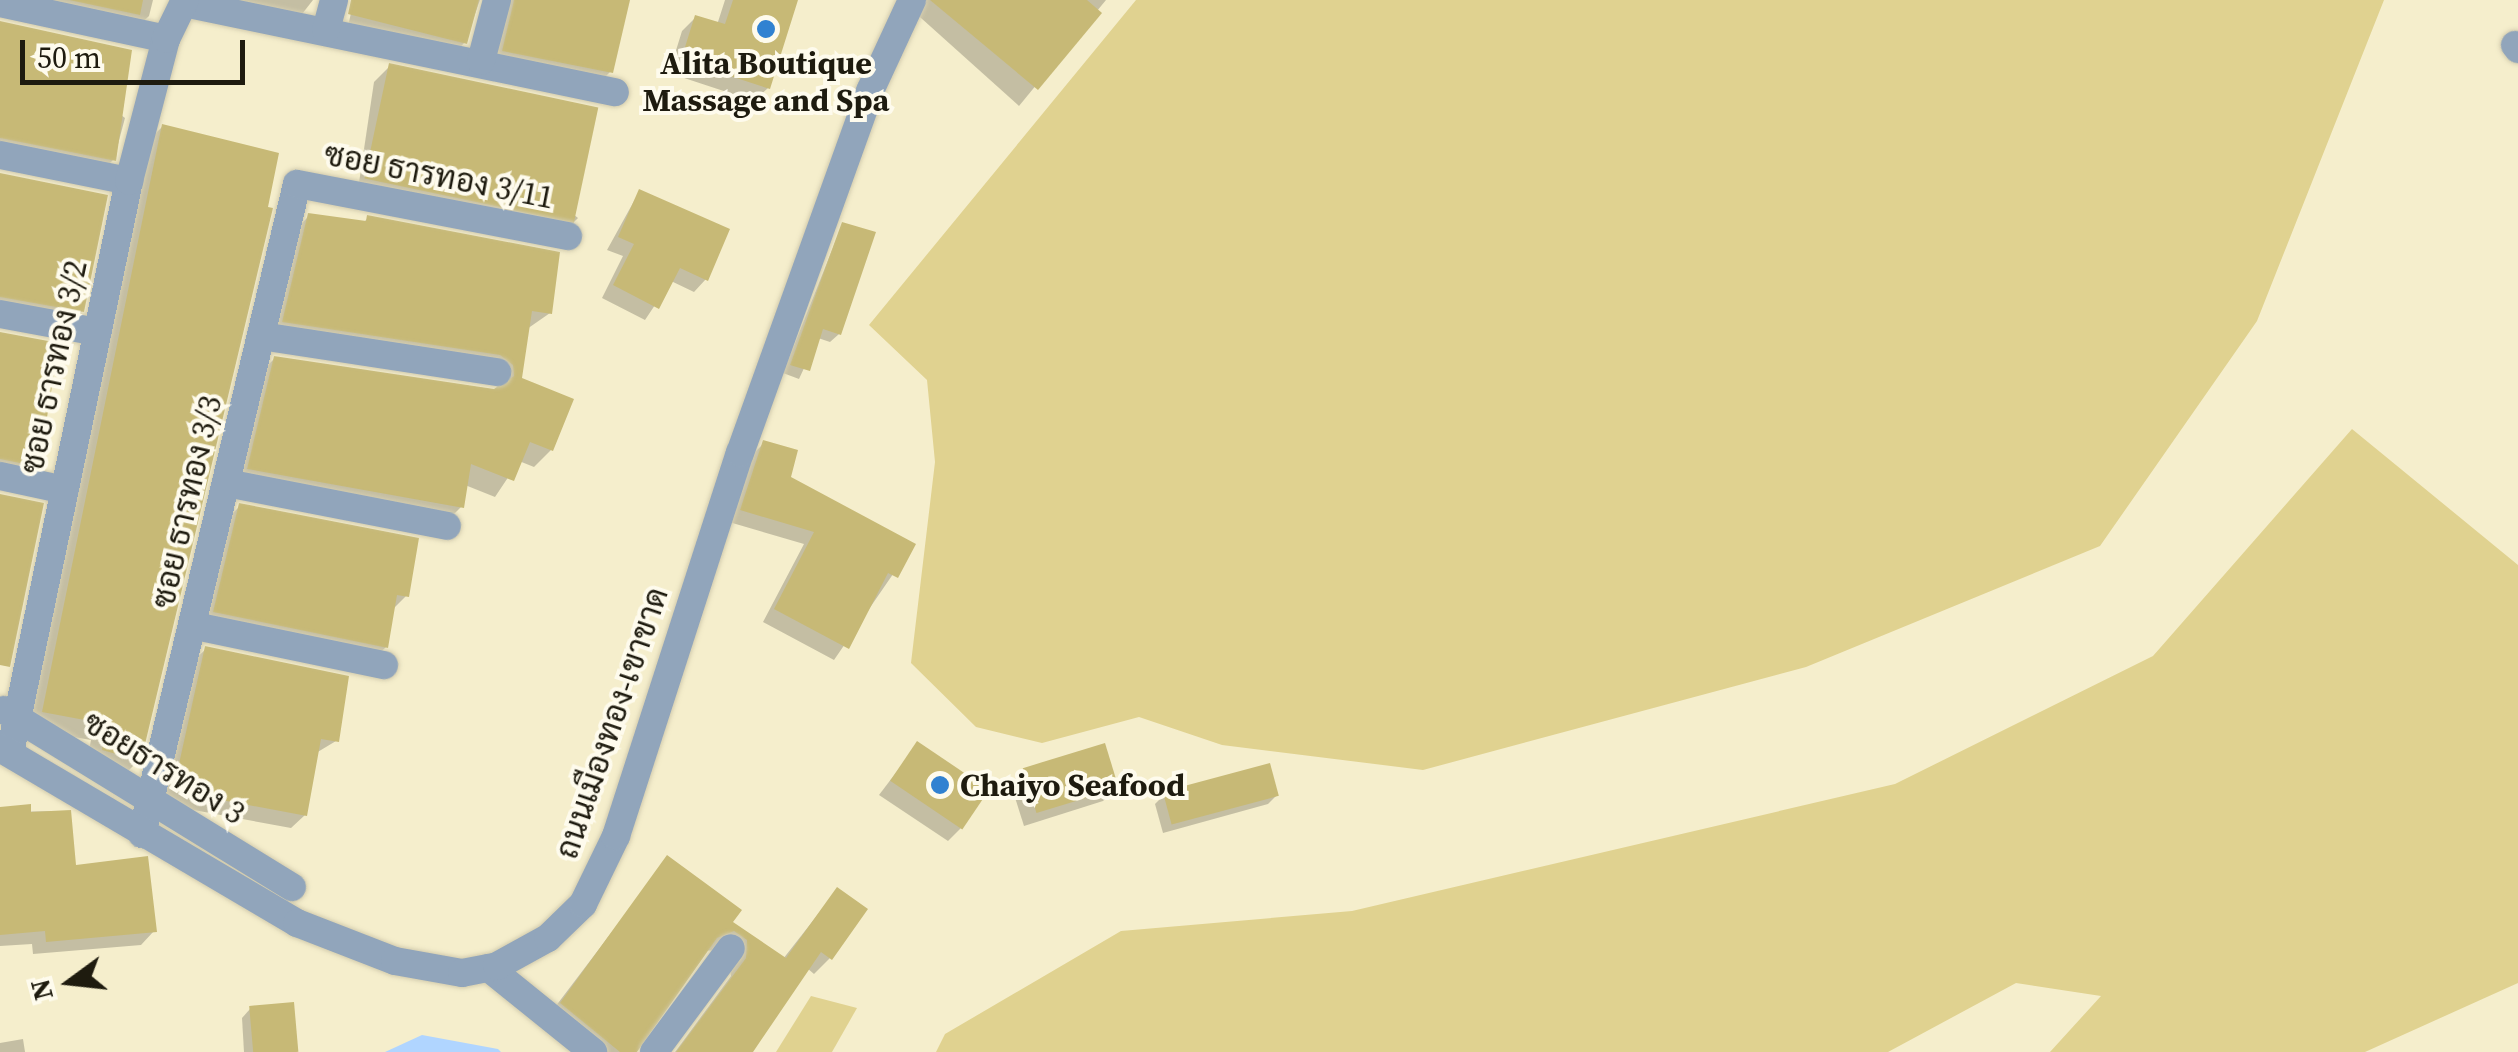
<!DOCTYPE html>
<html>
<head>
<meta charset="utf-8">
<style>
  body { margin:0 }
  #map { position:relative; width:2518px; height:1052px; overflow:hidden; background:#f5eecc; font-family:"Source Serif 4",Sarabun,serif }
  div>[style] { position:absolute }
  .green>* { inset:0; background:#e0d290 }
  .water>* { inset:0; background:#b0d5ff }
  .shadow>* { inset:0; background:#0003 }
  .building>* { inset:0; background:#c7b976; transform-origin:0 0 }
  .roads { filter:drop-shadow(0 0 2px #d3ccae) drop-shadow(0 0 2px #d3ccae) }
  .minor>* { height:28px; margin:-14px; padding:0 14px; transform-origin:14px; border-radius:14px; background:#91a5bb }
  .tertiary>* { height:28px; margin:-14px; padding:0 14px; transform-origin:14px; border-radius:14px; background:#91a5bb }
  .dots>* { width:28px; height:28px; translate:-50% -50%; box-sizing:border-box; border:5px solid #fefbed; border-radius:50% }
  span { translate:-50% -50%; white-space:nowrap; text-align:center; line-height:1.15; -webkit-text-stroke:8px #fefbed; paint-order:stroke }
  .poi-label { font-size:32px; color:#1e1b0f; font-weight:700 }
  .left { translate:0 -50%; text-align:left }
  .street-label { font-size:32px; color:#1e1b0f }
  .north { position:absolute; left:20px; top:932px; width:100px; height:100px; -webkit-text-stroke:8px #fefbed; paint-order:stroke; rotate:255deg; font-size:28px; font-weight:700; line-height:40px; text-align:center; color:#1e1b0f }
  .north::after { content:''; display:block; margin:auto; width:35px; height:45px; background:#1e1b0f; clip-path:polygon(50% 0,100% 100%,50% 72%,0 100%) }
  .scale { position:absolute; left:20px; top:40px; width:225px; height:45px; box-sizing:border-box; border:5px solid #1e1b0f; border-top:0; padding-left:12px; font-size:30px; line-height:35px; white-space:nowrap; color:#1e1b0f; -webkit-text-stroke:8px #fefbed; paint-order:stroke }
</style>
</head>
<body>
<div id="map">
  <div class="green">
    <i style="clip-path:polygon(1136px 0,2384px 0,2257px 321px,2100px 546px,1806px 667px,1423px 770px,1222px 745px,1139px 717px,1042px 743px,976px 727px,911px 663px,935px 462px,927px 380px,869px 325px)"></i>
    <i style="clip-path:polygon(2352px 429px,2518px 565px,2518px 983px,2365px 1052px,2050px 1052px,2101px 996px,2016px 983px,1888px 1052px,936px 1052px,945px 1034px,1121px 931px,1352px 911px,1895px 784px,2153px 656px)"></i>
    <i style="clip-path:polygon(811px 996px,857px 1008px,832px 1052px,776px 1052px)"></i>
  </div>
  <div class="water">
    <i style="clip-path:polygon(422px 1035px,498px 1049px,501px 1052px,385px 1052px)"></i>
  </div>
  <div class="shadow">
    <i style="clip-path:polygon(0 0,153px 0,149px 16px,132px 32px)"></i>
    <i style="clip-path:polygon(191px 0,313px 0,295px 23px)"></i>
    <i style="clip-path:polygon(354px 0,480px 0,465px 42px,448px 60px,346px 35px)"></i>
    <i style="clip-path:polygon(483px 0,628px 0,611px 71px,593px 89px,486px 68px,498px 15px)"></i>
    <i style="clip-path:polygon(725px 0,795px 0,768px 88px,754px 101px,669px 73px,682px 31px,695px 18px,717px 25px)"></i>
    <i style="clip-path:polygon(918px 0,1106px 0,1019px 106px,911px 9px)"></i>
    <i style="clip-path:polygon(0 23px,125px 118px,114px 159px,97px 176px,0 157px)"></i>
    <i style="clip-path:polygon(390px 66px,578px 218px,562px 234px,357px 196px,374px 82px)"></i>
    <i style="clip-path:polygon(163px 126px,139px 760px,122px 777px,86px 766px,91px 740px,26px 729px,146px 143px)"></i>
    <i style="clip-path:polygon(0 175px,82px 311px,65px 327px,0 315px)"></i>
    <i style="clip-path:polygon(639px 192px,706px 279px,694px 292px,671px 281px,645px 320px,602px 298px,623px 256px,607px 250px)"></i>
    <i style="clip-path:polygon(309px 216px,363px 223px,368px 218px,550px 313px,527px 329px,520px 380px,551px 450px,534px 467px,519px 461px,495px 497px,465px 485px,462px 506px,444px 524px,231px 486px,257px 376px,275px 358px,497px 390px,496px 382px,266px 338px,292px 233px)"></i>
    <i style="clip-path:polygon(842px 225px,839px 334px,830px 342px,818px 338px,799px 379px,783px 373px)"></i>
    <i style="clip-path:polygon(0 334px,37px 465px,20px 482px,0 479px)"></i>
    <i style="clip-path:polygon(764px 443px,788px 478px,913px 545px,834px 660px,763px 622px,804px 544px,729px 522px,751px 456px)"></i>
    <i style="clip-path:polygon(240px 506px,406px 596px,392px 610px,386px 647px,368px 664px,197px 629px,222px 524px)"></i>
    <i style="clip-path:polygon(206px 649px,336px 741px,316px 753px,305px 815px,291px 828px,161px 804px,192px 662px)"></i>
    <i style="clip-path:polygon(917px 745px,961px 828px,948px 841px,879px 795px)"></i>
    <i style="clip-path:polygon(1025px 772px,1117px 788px,1103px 801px,1024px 826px,1011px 785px)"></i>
    <i style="clip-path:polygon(1164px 795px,1276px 796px,1268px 804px,1163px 833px,1155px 804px)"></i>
    <i style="clip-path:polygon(66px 811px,73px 868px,154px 931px,141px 945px,33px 954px,32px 944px,0 946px,0 812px)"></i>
    <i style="clip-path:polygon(668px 858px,729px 922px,783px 959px,837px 890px,865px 910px,830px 958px,814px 974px,807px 968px,750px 1052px,675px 1052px,731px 976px,727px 949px,704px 951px,636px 1052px,585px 1052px,546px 1019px)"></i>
    <i style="clip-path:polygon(250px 1009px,296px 1052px,244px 1052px,242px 1018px)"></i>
    <i style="clip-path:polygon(23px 1039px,25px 1052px,0 1052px,0 1043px)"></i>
  </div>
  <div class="building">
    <i style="clip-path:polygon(69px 0,143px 0,140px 15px)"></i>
    <i style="clip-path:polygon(351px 0,479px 0,467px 44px,348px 14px)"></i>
    <i style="clip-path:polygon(514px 0,630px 0,613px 73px,502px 51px)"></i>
    <i style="clip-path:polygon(733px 0,798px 0,770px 89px,681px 60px,695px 15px,725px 24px)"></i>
    <i style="clip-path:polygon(930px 0,1087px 0,1102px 13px,1038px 90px)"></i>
    <i style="clip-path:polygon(0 21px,132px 50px,116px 161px,0 138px)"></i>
    <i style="left:389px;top:63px;width:214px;height:118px;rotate:12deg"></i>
    <i style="clip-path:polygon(162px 124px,279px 153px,268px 207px,273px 208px,141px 761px,102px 750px,106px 724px,42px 712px)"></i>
    <i style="clip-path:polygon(0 173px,108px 195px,84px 312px,0 297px)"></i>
    <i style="clip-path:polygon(639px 189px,730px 229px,708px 281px,680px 268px,659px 309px,613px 285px,634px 244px,618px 237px)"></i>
    <i style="clip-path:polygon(308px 213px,366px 221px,367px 215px,560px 252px,552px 314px,532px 311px,522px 378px,574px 399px,553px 451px,530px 442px,514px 481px,471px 464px,464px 508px,247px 469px,274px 356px,494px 389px,514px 376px,513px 365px,500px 355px,282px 322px)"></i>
    <i style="clip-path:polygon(842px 222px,876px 232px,841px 335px,823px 329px,810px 371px,790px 365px)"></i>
    <i style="clip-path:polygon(0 332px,59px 343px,39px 467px,0 459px)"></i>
    <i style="clip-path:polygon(763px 440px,798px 450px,791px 477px,916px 544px,898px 578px,888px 573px,849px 649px,774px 609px,814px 532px,740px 510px)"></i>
    <i style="clip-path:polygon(0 494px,44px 503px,10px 667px,0 665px)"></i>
    <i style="clip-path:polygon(239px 503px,419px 538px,409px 597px,397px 595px,388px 648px,213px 612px)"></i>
    <i style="clip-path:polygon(205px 646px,349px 676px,339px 742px,321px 739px,307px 816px,173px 791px)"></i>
    <i style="left:917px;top:741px;width:87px;height:48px;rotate:34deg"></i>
    <i style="left:1105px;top:743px;width:47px;height:86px;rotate:73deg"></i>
    <i style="left:1270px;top:763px;width:34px;height:111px;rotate:75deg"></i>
    <i style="clip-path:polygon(31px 804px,31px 812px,71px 810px,76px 865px,148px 856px,157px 932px,46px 942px,45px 931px,0 935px,0 807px)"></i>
    <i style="clip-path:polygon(667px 855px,742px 910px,733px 922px,786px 958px,837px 887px,868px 909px,832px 960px,821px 952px,753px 1052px,676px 1052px,746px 958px,747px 940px,734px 931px,717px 938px,637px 1052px,620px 1052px,560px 1003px)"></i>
    <i style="left:294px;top:1002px;width:50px;height:45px;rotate:85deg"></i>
  </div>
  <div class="roads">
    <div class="minor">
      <i style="left:0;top:3px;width:170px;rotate:12.2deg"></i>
      <i style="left:184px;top:3px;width:440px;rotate:11.7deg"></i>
      <i style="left:326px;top:30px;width:31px;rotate:-75deg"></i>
      <i style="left:2515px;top:45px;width:5px;rotate:53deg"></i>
      <i style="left:481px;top:61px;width:63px;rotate:-75.3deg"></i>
      <i style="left:0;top:155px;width:132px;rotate:11.4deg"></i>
      <i style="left:0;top:314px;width:99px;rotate:10.5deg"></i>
      <i style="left:261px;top:336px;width:239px;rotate:8.7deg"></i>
      <i style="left:0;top:476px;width:66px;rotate:12.2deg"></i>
      <i style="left:226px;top:483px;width:225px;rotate:11deg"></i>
      <i style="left:195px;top:626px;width:193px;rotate:11.7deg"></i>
      <i style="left:4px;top:710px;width:338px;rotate:31.6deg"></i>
      <i style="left:10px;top:753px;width:584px;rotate:-78.25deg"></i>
      <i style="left:129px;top:181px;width:147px;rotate:-75.4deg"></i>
      <i style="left:166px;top:39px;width:43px;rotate:-64deg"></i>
      <i style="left:142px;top:834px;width:668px;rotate:-76.59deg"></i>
      <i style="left:297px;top:184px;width:276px;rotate:10.9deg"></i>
      <i style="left:489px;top:968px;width:134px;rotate:38.9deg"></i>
      <i style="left:654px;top:1052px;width:129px;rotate:-53.5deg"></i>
    </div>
    <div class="tertiary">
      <i style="left:0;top:748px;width:345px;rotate:30.5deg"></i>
      <i style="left:297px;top:923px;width:105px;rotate:21.2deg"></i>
      <i style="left:395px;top:961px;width:68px;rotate:10.2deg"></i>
      <i style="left:462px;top:973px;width:36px;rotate:-11deg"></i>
      <i style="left:497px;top:966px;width:58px;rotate:-28.8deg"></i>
      <i style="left:548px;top:938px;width:49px;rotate:-44.2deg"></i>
      <i style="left:583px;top:904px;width:76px;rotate:-64.1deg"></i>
      <i style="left:616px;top:836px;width:403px;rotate:-72.1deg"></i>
      <i style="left:740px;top:453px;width:385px;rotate:-70.2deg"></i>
      <i style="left:870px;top:91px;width:100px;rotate:-65.2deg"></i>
    </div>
  </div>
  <div class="dots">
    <i style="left:766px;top:29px;background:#3182d1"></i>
    <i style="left:940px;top:785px;background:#3182d1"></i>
  </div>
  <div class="poi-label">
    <span style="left:766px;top:82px">Alita Boutique<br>Massage and Spa</span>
    <span class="left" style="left:960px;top:785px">Chaiyo Seafood</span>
  </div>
  <div class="street-label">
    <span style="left:439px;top:176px;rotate:11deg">ซอย ธารทอง 3/11</span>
    <span style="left:54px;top:367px;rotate:-78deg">ซอย ธารทอง 3/2</span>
    <span style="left:187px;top:502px;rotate:-77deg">ซอย ธารทอง 3/3</span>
    <span style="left:612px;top:723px;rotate:-71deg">ถนนเมืองทอง-เขาขาด</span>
    <span style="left:164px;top:768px;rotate:32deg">ซอยธารทอง 3</span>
  </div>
  <div class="north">N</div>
  <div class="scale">50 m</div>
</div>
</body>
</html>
